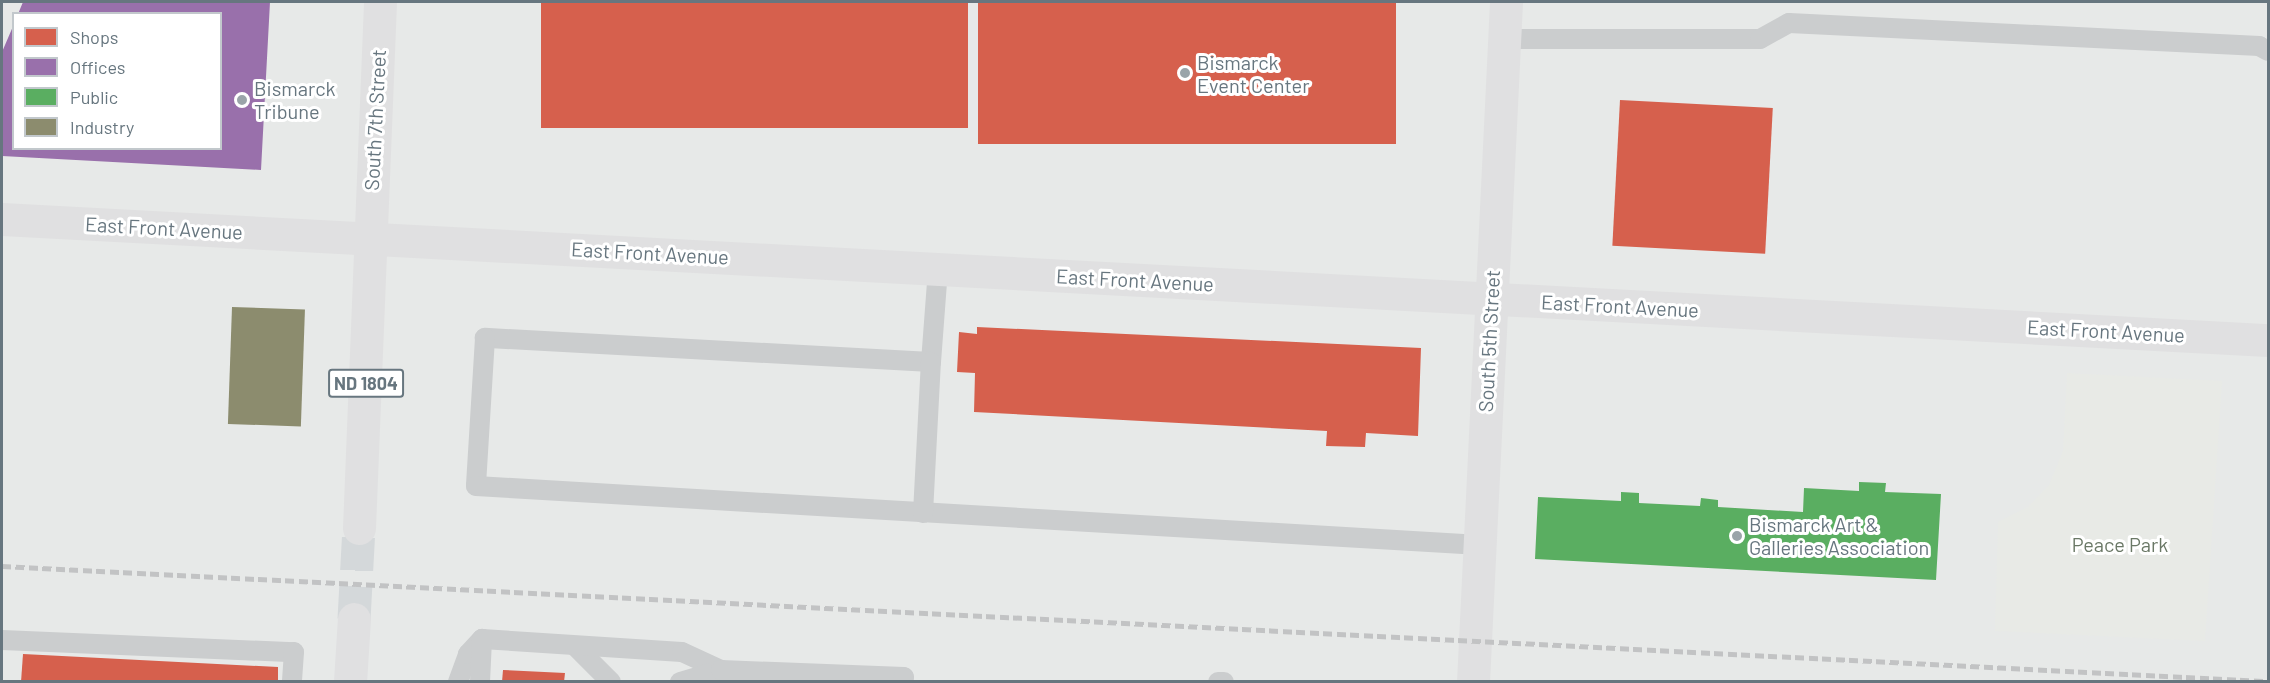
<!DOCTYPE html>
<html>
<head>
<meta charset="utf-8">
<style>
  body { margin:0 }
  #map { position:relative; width:2270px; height:683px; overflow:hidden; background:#f9f9f8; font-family:Barlow,sans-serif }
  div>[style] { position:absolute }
  .built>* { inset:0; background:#e7e9e8 }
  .green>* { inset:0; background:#e8eae6 }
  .shops>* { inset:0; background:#d6604d; transform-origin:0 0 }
  .offices>* { inset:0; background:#9970ab }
  .public>* { inset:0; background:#5aae61 }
  .industry>* { inset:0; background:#8c8c6e; transform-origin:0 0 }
  .primary-tunnel>* { height:33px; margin-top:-16.5px; transform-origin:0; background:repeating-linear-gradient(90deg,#d4d8da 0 33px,transparent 0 49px) }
  .lane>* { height:20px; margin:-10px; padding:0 10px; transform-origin:10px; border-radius:10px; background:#cbcdce }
  .secondary>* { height:33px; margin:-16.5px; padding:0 16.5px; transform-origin:16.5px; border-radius:16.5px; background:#e0e0e1 }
  .primary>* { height:33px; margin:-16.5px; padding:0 16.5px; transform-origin:16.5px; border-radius:16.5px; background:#e0e0e1 }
  .rail>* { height:4.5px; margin-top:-2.25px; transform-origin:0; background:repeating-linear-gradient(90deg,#c2c3c4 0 9px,transparent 0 13.5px) }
  .dots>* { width:16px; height:16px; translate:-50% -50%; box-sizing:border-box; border:3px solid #fff; border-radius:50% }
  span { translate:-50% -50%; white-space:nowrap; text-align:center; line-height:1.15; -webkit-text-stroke:6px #fff; paint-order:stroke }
  .shield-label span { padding:2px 4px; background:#fff; border:2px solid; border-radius:4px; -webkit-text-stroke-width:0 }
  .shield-label { font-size:18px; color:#67767f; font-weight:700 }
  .poi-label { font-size:20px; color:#67767f }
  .left { translate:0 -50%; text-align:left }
  .street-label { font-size:20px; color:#67767f }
  .park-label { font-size:20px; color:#6a7866 }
  .frame { position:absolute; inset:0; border:3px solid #67767f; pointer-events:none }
  .legend { position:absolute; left:12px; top:12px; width:210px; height:138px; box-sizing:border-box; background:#fff; border:2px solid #c2c8cc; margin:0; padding:8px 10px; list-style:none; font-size:18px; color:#67767f }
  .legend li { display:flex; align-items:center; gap:12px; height:30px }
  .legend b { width:30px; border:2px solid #c2c8cc }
</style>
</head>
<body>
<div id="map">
  <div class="built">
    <i style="clip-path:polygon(evenodd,2px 2px,2268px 2px,2268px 681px,2px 681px,2px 2px,14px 14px,220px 14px,220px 148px,14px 148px,14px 14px)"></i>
  </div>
  <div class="green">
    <i style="clip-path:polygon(2067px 373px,2222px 381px,2205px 641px,1995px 631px,1998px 522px,2028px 507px,2049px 485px,2063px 451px)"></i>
  </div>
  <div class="shops">
    <i style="left:541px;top:2px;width:427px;height:126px"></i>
    <i style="left:978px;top:2px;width:418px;height:142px"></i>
    <i style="left:1620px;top:100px;width:153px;height:146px;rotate:3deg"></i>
    <i style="clip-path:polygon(977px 327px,1421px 348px,1418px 436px,1366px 433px,1365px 447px,1326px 446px,1327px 431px,974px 412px,975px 373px,957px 372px,959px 332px,977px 334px)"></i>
    <i style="clip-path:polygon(23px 654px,278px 667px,278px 682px,21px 682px)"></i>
    <i style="clip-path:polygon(503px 670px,565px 673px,564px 682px,502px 682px)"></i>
  </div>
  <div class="offices">
    <i style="clip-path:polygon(23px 2px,270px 2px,261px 170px,2px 156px,2px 52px,14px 24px,14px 148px,220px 148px,220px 14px,18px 14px)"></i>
  </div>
  <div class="public">
    <i style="clip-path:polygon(1859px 482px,1886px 483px,1885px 492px,1941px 494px,1936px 580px,1535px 559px,1538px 497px,1621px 501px,1621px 492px,1639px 493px,1639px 503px,1700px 506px,1701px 498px,1718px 500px,1718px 507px,1803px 512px,1804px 488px,1859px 491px)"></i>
  </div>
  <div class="industry">
    <i style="left:232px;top:307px;width:73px;height:117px;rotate:2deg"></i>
  </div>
  <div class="primary-tunnel">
    <i style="left:354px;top:619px;width:91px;rotate:-86.9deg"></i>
  </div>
  <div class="lane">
    <i style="left:1505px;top:39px;width:255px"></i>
    <i style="left:1760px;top:39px;width:33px;rotate:-29deg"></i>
    <i style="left:1789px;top:23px;width:471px;rotate:2.8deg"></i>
    <i style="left:2259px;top:46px;width:10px;rotate:29deg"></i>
    <i style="left:938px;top:269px;width:93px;rotate:94.3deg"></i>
    <i style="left:931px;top:362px;width:447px;rotate:-176.9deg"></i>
    <i style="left:485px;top:338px;width:148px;rotate:93.5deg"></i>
    <i style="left:476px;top:486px;width:1006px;rotate:3.36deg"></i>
    <i style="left:923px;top:513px;width:151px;rotate:-87deg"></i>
    <i style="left:2px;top:640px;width:292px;rotate:2.4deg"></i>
    <i style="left:294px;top:652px;width:30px;rotate:94deg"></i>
    <i style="left:575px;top:646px;width:51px;rotate:45deg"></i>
    <i style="left:458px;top:682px;width:30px;rotate:-70deg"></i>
    <i style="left:468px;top:654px;width:21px;rotate:-47deg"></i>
    <i style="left:482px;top:639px;width:200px;rotate:3.7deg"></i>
    <i style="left:682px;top:652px;width:43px;rotate:24.8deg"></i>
    <i style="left:480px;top:682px;width:43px;rotate:-87.3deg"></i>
    <i style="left:680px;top:682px;width:43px;rotate:-16.3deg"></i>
    <i style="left:721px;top:670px;width:183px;rotate:2.2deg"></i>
    <i style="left:904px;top:677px;width:5px;rotate:101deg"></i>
    <i style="left:1218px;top:682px;width:6px"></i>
  </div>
  <div class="secondary">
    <i style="left:2px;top:219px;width:2269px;rotate:3.06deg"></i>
    <i style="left:1473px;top:682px;width:681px;rotate:-87.22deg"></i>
  </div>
  <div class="primary">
    <i style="left:359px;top:528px;width:526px;rotate:-87.71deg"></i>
    <i style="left:350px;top:682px;width:63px;rotate:-86.4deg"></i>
  </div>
  <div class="rail">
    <i style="left:2px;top:566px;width:2269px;rotate:2.91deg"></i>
  </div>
  <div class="dots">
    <i style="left:1185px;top:73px;background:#9aa4a9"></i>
    <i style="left:242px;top:100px;background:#9aa4a9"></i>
    <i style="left:1737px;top:536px;background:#9aa4a9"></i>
  </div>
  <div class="shield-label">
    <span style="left:366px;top:383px">ND 1804</span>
  </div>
  <div class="poi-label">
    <span class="left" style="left:1197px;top:74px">Bismarck<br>Event Center</span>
    <span class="left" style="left:254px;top:100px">Bismarck<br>Tribune</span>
    <span class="left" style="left:1749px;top:536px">Bismarck Art &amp;<br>Galleries Association</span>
  </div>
  <div class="street-label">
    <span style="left:375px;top:120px;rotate:-87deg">South 7th Street</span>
    <span style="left:164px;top:228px;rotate:3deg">East Front Avenue</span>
    <span style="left:650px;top:253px;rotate:3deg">East Front Avenue</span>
    <span style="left:1135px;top:280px;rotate:3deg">East Front Avenue</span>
    <span style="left:1620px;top:306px;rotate:3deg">East Front Avenue</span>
    <span style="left:2106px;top:331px;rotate:3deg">East Front Avenue</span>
    <span style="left:1489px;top:341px;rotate:-87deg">South 5th Street</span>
  </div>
  <div class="park-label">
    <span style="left:2120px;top:544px">Peace Park</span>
  </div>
  <div class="frame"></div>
  <ul class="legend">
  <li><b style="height:16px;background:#d6604d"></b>Shops</li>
  <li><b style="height:16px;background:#9970ab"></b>Offices</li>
  <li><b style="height:16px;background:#5aae61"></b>Public</li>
  <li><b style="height:16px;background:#8c8c6e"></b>Industry</li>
  </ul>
</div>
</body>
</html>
